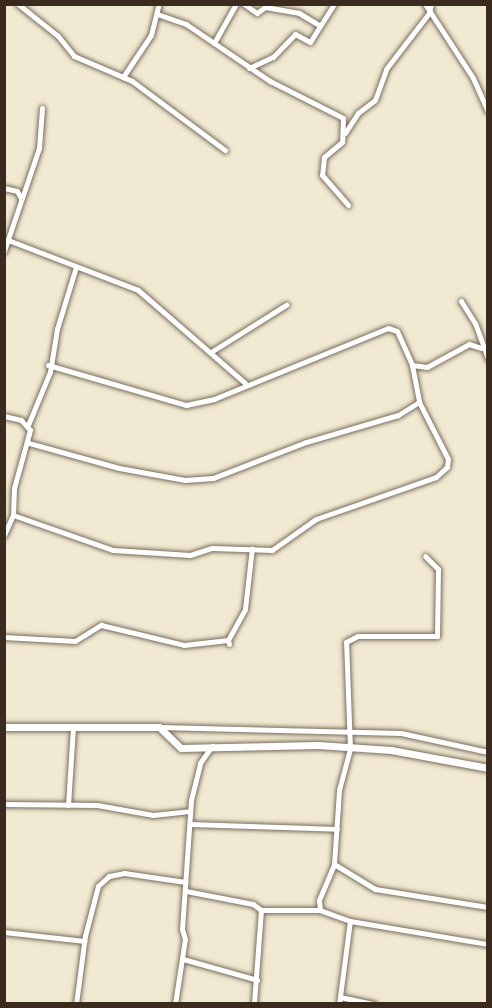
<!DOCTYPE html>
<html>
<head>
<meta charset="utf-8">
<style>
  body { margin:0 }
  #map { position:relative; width:492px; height:1008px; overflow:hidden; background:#f1e9d2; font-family:Delius,sans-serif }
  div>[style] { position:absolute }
  .roads { filter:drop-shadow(0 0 2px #7b6d5d) drop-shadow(0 0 2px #7b6d5d) }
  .minor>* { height:5px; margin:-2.5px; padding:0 2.5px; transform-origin:2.5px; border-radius:2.5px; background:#fff }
  .tertiary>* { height:7px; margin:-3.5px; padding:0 3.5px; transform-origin:3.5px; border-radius:3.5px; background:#fff }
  span { translate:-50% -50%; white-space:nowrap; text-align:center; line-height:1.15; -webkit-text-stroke:4.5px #f7f3e8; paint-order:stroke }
  .frame { position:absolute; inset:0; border:6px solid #3b2a1e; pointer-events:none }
</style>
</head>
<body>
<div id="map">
  <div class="roads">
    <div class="minor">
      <i style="left:18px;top:4px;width:51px;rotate:38.7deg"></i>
      <i style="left:58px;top:36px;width:26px;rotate:51deg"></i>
      <i style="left:74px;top:56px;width:63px;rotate:23.3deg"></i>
      <i style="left:132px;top:81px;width:116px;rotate:36.6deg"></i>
      <i style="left:244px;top:4px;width:16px;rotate:35deg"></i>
      <i style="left:257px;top:13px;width:10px;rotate:-37deg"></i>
      <i style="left:265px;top:7px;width:35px;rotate:10deg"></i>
      <i style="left:299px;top:13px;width:23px;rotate:31deg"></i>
      <i style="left:425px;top:4px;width:88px;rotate:57deg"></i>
      <i style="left:473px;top:78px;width:36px;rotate:66deg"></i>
      <i style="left:157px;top:14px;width:31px;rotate:19deg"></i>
      <i style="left:186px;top:24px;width:102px;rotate:34.2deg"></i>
      <i style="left:270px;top:81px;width:82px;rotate:26.9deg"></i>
      <i style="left:343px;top:118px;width:24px;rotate:92deg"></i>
      <i style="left:342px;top:142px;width:23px;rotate:140deg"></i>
      <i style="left:324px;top:157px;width:18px;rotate:96deg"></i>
      <i style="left:322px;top:175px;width:40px;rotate:49deg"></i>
      <i style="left:214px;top:43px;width:45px;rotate:-60.6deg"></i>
      <i style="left:249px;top:68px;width:26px;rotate:-25deg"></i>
      <i style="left:273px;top:57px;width:32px;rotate:-46deg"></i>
      <i style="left:295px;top:34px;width:17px;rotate:28deg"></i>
      <i style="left:310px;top:42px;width:45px;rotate:-57.7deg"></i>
      <i style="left:123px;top:77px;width:50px;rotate:-56.3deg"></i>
      <i style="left:151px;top:35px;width:32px;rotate:-76deg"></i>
      <i style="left:345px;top:133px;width:24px;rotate:-57deg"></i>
      <i style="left:358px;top:113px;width:21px;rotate:-37deg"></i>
      <i style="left:375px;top:100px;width:33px;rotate:-70deg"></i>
      <i style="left:386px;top:69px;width:71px;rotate:-52.5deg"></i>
      <i style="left:429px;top:13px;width:9px;rotate:-77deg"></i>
      <i style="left:4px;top:188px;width:13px;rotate:13deg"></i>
      <i style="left:17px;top:191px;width:8px;rotate:60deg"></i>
      <i style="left:8px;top:240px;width:139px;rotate:21deg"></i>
      <i style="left:138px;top:290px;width:142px;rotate:41deg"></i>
      <i style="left:4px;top:251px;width:109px;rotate:-71.2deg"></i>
      <i style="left:39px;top:148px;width:40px;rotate:-85.7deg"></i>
      <i style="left:461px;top:301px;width:26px;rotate:58deg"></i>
      <i style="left:475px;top:323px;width:38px;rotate:70deg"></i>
      <i style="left:211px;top:352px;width:89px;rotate:-32.1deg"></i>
      <i style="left:48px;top:365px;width:144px;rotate:16.2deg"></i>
      <i style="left:186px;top:405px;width:29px;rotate:-12deg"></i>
      <i style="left:214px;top:399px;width:188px;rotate:-22.2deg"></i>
      <i style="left:388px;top:328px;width:9px;rotate:18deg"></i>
      <i style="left:397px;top:331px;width:37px;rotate:66deg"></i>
      <i style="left:412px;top:365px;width:38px;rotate:79deg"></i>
      <i style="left:412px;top:365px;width:15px;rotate:8deg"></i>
      <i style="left:427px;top:367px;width:48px;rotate:-28.7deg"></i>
      <i style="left:469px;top:344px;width:13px;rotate:18deg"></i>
      <i style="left:4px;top:416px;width:17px;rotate:13deg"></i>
      <i style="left:21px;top:420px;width:13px;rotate:48deg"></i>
      <i style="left:30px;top:430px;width:60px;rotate:105.4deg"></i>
      <i style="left:14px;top:488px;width:27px;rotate:92deg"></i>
      <i style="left:13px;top:515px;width:22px;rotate:114deg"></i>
      <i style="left:28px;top:425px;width:57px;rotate:-67.5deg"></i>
      <i style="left:50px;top:372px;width:44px;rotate:-80.8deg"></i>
      <i style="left:57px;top:329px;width:65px;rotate:-73deg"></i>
      <i style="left:13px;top:515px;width:106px;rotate:19.3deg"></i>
      <i style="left:113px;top:550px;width:77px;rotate:3.7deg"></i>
      <i style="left:190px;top:555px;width:23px;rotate:-18deg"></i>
      <i style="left:212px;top:548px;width:60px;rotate:1.9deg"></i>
      <i style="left:272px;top:550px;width:54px;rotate:-35.2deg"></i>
      <i style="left:316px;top:519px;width:127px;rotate:-19.3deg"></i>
      <i style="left:436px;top:477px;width:15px;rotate:-42deg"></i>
      <i style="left:447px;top:467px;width:8px;rotate:-83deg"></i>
      <i style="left:448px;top:459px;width:64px;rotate:-117deg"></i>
      <i style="left:419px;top:402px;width:25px;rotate:148deg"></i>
      <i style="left:398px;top:415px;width:96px;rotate:163.6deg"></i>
      <i style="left:306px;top:442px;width:100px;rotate:158.8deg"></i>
      <i style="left:213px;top:478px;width:28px;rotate:176deg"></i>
      <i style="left:185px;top:480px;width:67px;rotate:-169.7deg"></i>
      <i style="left:119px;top:468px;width:93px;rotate:-164.5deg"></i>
      <i style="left:4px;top:637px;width:71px;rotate:3.2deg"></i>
      <i style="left:75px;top:641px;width:31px;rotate:-32deg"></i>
      <i style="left:101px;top:625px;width:85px;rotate:13.5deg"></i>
      <i style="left:184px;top:645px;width:44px;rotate:-6.5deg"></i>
      <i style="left:229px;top:644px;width:4px;rotate:-104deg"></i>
      <i style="left:228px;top:640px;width:35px;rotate:-61deg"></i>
      <i style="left:245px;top:609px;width:61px;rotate:-83.5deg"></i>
      <i style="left:159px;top:727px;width:242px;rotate:1.4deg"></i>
      <i style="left:401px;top:733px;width:89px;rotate:12.3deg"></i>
      <i style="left:4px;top:804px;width:93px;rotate:0.6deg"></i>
      <i style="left:97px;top:805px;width:57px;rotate:10.1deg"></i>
      <i style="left:153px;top:815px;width:37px;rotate:-6deg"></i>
      <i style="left:68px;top:805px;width:78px;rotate:-86.3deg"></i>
      <i style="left:190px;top:824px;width:147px;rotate:1.9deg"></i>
      <i style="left:334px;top:864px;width:48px;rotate:31.4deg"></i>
      <i style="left:375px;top:889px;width:114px;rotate:9.1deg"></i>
      <i style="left:186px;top:891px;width:68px;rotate:11deg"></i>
      <i style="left:253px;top:904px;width:10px;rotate:37deg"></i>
      <i style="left:261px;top:910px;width:94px;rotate:94.3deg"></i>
      <i style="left:261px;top:910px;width:59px"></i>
      <i style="left:350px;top:921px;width:140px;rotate:9.5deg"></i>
      <i style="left:4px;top:932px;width:81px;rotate:6.4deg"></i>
      <i style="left:183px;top:959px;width:77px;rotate:15.8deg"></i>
      <i style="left:340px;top:997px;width:35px;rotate:12deg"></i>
      <i style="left:76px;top:1004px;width:69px;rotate:-82.5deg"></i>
      <i style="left:85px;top:936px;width:52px;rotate:-75.4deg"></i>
      <i style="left:98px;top:886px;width:15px;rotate:-42deg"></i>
      <i style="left:109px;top:876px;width:15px;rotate:-11deg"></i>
      <i style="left:124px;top:873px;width:62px;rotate:8.4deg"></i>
      <i style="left:175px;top:1004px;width:66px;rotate:-81.3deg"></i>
      <i style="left:185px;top:939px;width:10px;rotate:-107deg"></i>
      <i style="left:182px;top:929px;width:129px;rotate:-86deg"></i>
      <i style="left:191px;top:800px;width:38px;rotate:-76deg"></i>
      <i style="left:200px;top:763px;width:21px;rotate:-55deg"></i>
      <i style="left:339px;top:1004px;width:84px;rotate:-82.5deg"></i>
      <i style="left:350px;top:921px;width:32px;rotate:-160deg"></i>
      <i style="left:320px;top:910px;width:10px;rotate:-96deg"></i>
      <i style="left:319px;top:900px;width:39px;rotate:-67deg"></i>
      <i style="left:334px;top:864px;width:74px;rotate:-86.1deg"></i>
      <i style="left:339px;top:790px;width:42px;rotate:-75deg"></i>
      <i style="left:350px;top:749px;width:107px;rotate:-92.1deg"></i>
      <i style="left:346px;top:642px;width:13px;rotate:-27deg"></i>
      <i style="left:358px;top:636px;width:79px"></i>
      <i style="left:437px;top:636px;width:67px;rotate:-89.1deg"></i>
      <i style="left:438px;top:569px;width:18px;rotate:-135deg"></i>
    </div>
    <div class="tertiary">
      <i style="left:4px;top:727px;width:155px"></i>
      <i style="left:159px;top:727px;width:30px;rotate:44deg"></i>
      <i style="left:181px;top:748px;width:137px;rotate:-1.3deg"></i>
      <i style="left:318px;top:745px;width:73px;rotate:3.9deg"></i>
      <i style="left:391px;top:750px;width:99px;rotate:10.5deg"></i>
    </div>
  </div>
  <div class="frame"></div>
</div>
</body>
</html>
